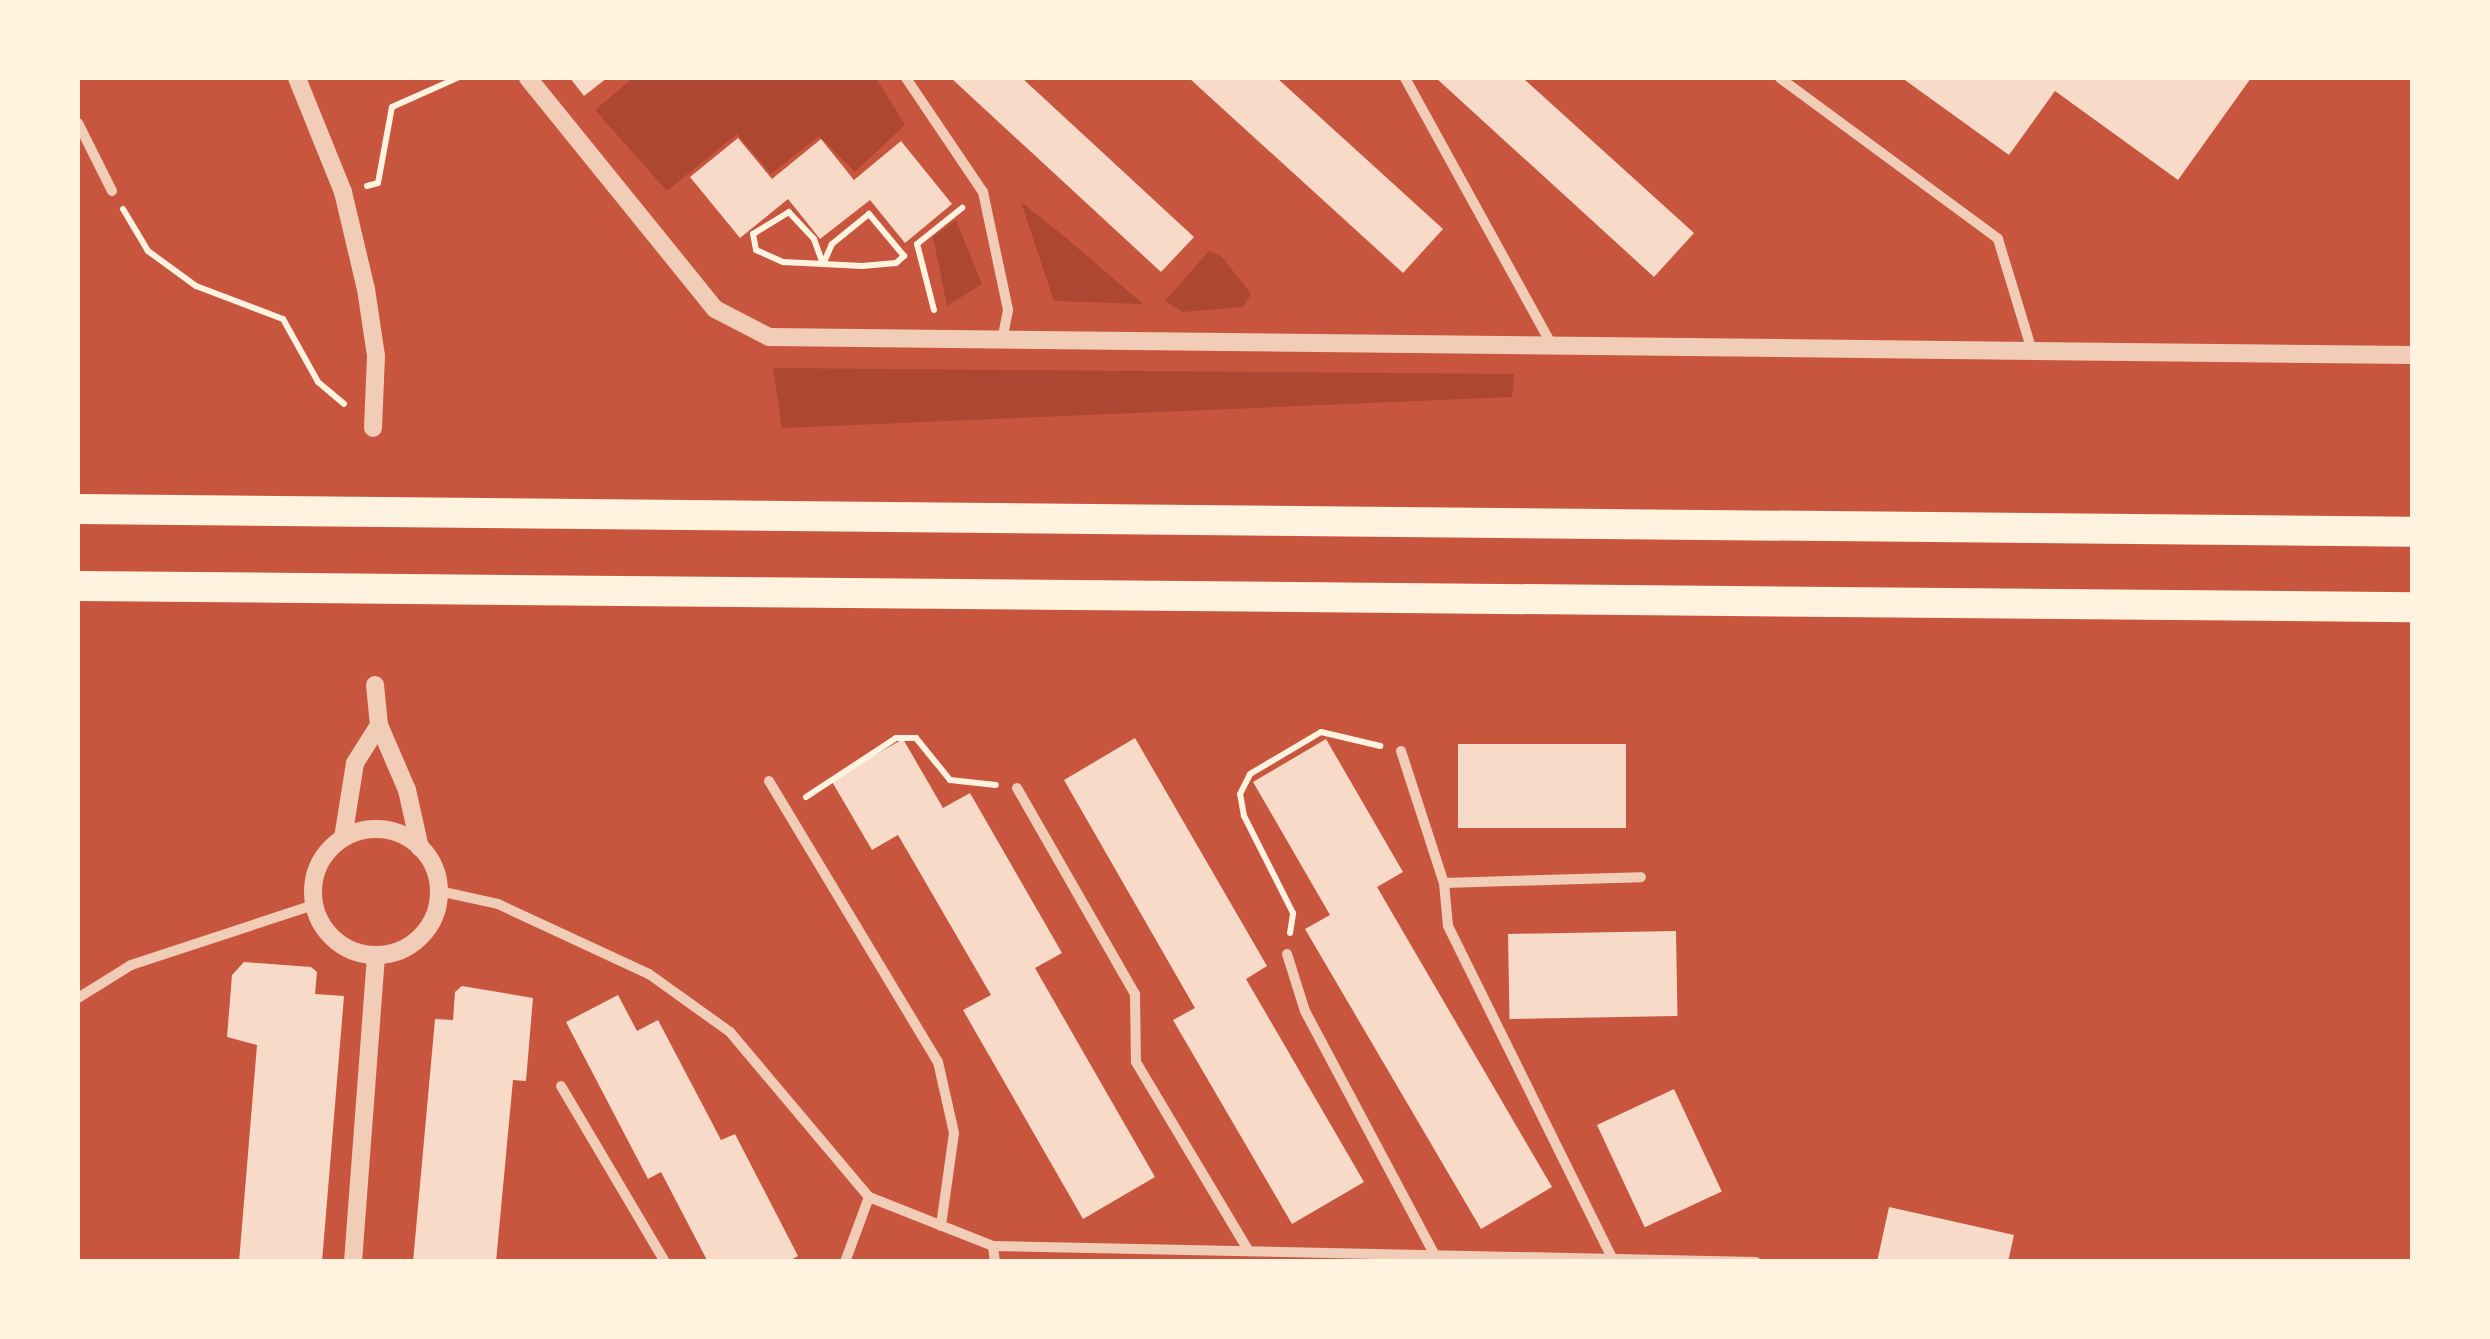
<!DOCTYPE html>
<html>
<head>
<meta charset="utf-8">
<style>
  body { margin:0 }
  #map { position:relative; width:2490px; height:1339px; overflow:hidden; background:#c8553d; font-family:"Nunito Sans",sans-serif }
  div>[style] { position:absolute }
  .green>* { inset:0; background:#ae4732 }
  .building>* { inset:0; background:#f7dbc8; transform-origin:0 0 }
  .path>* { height:6px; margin:-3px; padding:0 3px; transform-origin:3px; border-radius:3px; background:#fff3e0 }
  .minor>* { height:10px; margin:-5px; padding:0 5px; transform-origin:5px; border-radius:5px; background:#f1ccb7 }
  .tertiary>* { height:18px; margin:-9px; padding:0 9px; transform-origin:9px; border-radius:9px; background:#f1ccb7 }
  .tertiary>.ring { margin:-9px; padding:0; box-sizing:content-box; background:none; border:18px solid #f1ccb7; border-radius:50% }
  .motorway>* { height:30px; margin:-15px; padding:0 15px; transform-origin:15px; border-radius:15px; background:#fff3e0 }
  span { translate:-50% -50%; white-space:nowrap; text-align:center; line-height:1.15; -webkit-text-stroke:8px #fff3e0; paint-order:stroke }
  .frame { position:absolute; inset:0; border:80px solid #fff3e0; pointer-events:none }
</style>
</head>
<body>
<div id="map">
  <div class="green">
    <i style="clip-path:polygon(633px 78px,876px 78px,905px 125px,855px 172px,819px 136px,771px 174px,737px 134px,667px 191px,595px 110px)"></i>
    <i style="clip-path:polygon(1021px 202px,1065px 237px,1143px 304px,1054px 301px)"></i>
    <i style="clip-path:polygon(956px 220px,982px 284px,947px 306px,933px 237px)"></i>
    <i style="clip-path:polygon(1209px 251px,1222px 257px,1251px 294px,1243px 307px,1183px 312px,1165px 301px)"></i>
    <i style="clip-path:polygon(773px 368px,1514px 374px,1512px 397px,782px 428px)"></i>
  </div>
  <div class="building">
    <i style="clip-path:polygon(570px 78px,607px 78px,584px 96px)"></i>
    <i style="clip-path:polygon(951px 78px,1022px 78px,1194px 237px,1161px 272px)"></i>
    <i style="clip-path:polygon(1189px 78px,1277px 78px,1443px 229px,1403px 273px)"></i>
    <i style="clip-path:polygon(1436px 78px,1523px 78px,1694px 233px,1654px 277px)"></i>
    <i style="clip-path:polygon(1902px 78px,2251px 78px,2178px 180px,2055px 91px,2009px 155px)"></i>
    <i style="clip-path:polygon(738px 138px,772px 179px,821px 139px,854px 180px,901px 141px,952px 204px,905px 243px,870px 200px,820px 239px,788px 199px,740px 238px,690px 177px)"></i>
    <i style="clip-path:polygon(1135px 738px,1267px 966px,1246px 979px,1364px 1182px,1292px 1224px,1173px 1020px,1195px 1008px,1064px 780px)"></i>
    <i style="clip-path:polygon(903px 739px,943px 808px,970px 793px,1062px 953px,1035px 968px,1155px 1177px,1083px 1219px,963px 1010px,991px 995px,898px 835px,872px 850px,831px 780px)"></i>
    <i style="clip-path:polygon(1326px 739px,1403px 872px,1377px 887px,1552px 1187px,1481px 1229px,1305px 929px,1330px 915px,1253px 782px)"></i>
    <i style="left:1458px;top:744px;width:168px;height:84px"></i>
    <i style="left:1676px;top:931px;width:85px;height:168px;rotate:89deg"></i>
    <i style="clip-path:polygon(244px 962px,311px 967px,317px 972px,315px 994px,344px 996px,322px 1262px,239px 1262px,257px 1045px,227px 1037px,232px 975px)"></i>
    <i style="clip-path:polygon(462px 986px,533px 998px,526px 1081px,513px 1080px,496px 1262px,413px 1262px,435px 1019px,453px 1020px,455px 992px)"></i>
    <i style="clip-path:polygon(618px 995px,637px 1031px,658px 1020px,721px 1140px,735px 1134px,798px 1256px,787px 1262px,708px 1262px,661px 1172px,648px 1179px,566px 1022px)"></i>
    <i style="left:1674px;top:1089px;width:113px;height:85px;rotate:65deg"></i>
    <i style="clip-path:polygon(1889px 1207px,2014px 1235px,2008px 1262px,1877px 1262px)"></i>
  </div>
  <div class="path">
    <i style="left:367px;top:186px;width:11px;rotate:-15deg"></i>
    <i style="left:378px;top:183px;width:77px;rotate:-79.6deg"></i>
    <i style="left:392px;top:107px;width:71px;rotate:-24deg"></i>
    <i style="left:123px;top:209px;width:49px;rotate:59.2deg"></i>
    <i style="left:148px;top:251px;width:59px;rotate:36.1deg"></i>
    <i style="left:196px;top:286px;width:93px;rotate:20.8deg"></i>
    <i style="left:283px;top:319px;width:72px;rotate:60.9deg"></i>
    <i style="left:318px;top:382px;width:34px;rotate:40deg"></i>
    <i style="left:823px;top:264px;width:27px;rotate:-110deg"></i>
    <i style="left:814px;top:239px;width:37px;rotate:-133deg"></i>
    <i style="left:789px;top:212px;width:42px;rotate:148.6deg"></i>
    <i style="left:753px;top:234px;width:16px;rotate:79deg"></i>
    <i style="left:756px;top:250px;width:30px;rotate:24deg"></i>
    <i style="left:783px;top:262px;width:40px;rotate:2.9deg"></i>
    <i style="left:823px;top:264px;width:39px;rotate:3deg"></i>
    <i style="left:862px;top:266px;width:34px;rotate:-5deg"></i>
    <i style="left:896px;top:263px;width:11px;rotate:-41deg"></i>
    <i style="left:904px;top:256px;width:55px;rotate:-129.8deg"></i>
    <i style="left:869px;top:214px;width:48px;rotate:141deg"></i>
    <i style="left:832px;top:244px;width:22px;rotate:114deg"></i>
    <i style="left:934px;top:310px;width:68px;rotate:-104.4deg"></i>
    <i style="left:917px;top:244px;width:58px;rotate:-38.7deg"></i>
    <i style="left:806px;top:797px;width:108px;rotate:-33.2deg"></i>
    <i style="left:896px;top:738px;width:20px"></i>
    <i style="left:916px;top:738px;width:54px;rotate:51deg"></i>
    <i style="left:950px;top:780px;width:46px;rotate:6.2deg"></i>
    <i style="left:1290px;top:933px;width:20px;rotate:-81deg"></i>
    <i style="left:1293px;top:913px;width:109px;rotate:-116.8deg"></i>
    <i style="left:1244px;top:816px;width:22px;rotate:-100deg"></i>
    <i style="left:1240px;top:794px;width:22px;rotate:-63deg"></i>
    <i style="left:1250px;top:774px;width:82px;rotate:-30.6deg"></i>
    <i style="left:1321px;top:732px;width:61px;rotate:13.3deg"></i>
  </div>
  <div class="minor">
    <i style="left:906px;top:78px;width:138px;rotate:56deg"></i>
    <i style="left:983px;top:192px;width:121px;rotate:78deg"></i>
    <i style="left:1008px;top:310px;width:26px;rotate:101deg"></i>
    <i style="left:1405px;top:78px;width:305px;rotate:61.2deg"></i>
    <i style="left:1780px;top:78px;width:271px;rotate:36.4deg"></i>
    <i style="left:1998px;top:239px;width:117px;rotate:73.1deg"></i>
    <i style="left:78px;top:123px;width:76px;rotate:63.4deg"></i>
    <i style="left:1401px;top:751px;width:139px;rotate:72deg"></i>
    <i style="left:1444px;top:883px;width:43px;rotate:84.7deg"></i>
    <i style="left:1448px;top:926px;width:370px;rotate:63.7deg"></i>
    <i style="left:769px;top:781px;width:328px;rotate:59deg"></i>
    <i style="left:938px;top:1062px;width:73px;rotate:77.3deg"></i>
    <i style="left:954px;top:1133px;width:94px;rotate:98deg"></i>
    <i style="left:1017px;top:788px;width:237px;rotate:60.2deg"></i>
    <i style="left:1135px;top:994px;width:68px;rotate:89.2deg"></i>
    <i style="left:1136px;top:1062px;width:219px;rotate:59.2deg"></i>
    <i style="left:1444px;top:883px;width:197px;rotate:-1.7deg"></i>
    <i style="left:439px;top:891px;width:60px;rotate:12.4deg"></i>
    <i style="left:498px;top:904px;width:166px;rotate:24.9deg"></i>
    <i style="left:649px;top:974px;width:100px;rotate:35.6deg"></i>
    <i style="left:730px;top:1032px;width:216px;rotate:49.9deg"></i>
    <i style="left:869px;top:1197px;width:133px;rotate:21.6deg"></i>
    <i style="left:993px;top:1246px;width:763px;rotate:1.2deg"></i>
    <i style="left:1287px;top:954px;width:60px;rotate:72.5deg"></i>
    <i style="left:1305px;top:1011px;width:275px;rotate:62deg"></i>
    <i style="left:78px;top:998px;width:62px;rotate:-31.9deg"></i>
    <i style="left:131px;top:965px;width:193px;rotate:-18.2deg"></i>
    <i style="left:561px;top:1086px;width:204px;rotate:59.4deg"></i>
    <i style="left:993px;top:1246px;width:16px;rotate:83deg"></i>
    <i style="left:845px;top:1262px;width:69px;rotate:-69.7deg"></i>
  </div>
  <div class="tertiary">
    <i style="left:297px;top:78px;width:123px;rotate:68deg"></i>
    <i style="left:343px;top:192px;width:100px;rotate:76.7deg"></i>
    <i style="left:366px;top:289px;width:68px;rotate:81.5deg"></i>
    <i style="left:376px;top:356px;width:72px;rotate:92.4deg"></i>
    <i style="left:528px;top:78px;width:297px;rotate:51deg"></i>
    <i style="left:715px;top:309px;width:61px;rotate:27.4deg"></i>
    <i style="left:769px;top:337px;width:1643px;rotate:0.63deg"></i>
    <i style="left:375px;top:685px;width:40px;rotate:84.3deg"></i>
    <i style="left:379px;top:725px;width:71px;rotate:66.7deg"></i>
    <i style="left:407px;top:790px;width:59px;rotate:77.4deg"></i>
    <i class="ring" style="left:313px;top:829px;width:108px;height:108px"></i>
    <i style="left:343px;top:838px;width:76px;rotate:-80.9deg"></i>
    <i style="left:355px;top:763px;width:45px;rotate:-57.7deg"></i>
    <i style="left:353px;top:1262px;width:307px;rotate:-85.7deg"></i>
  </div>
  <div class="motorway">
    <i style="left:78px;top:509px;width:2334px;rotate:0.56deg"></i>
    <i style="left:78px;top:586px;width:2334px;rotate:0.52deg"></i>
  </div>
  <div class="frame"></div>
</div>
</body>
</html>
